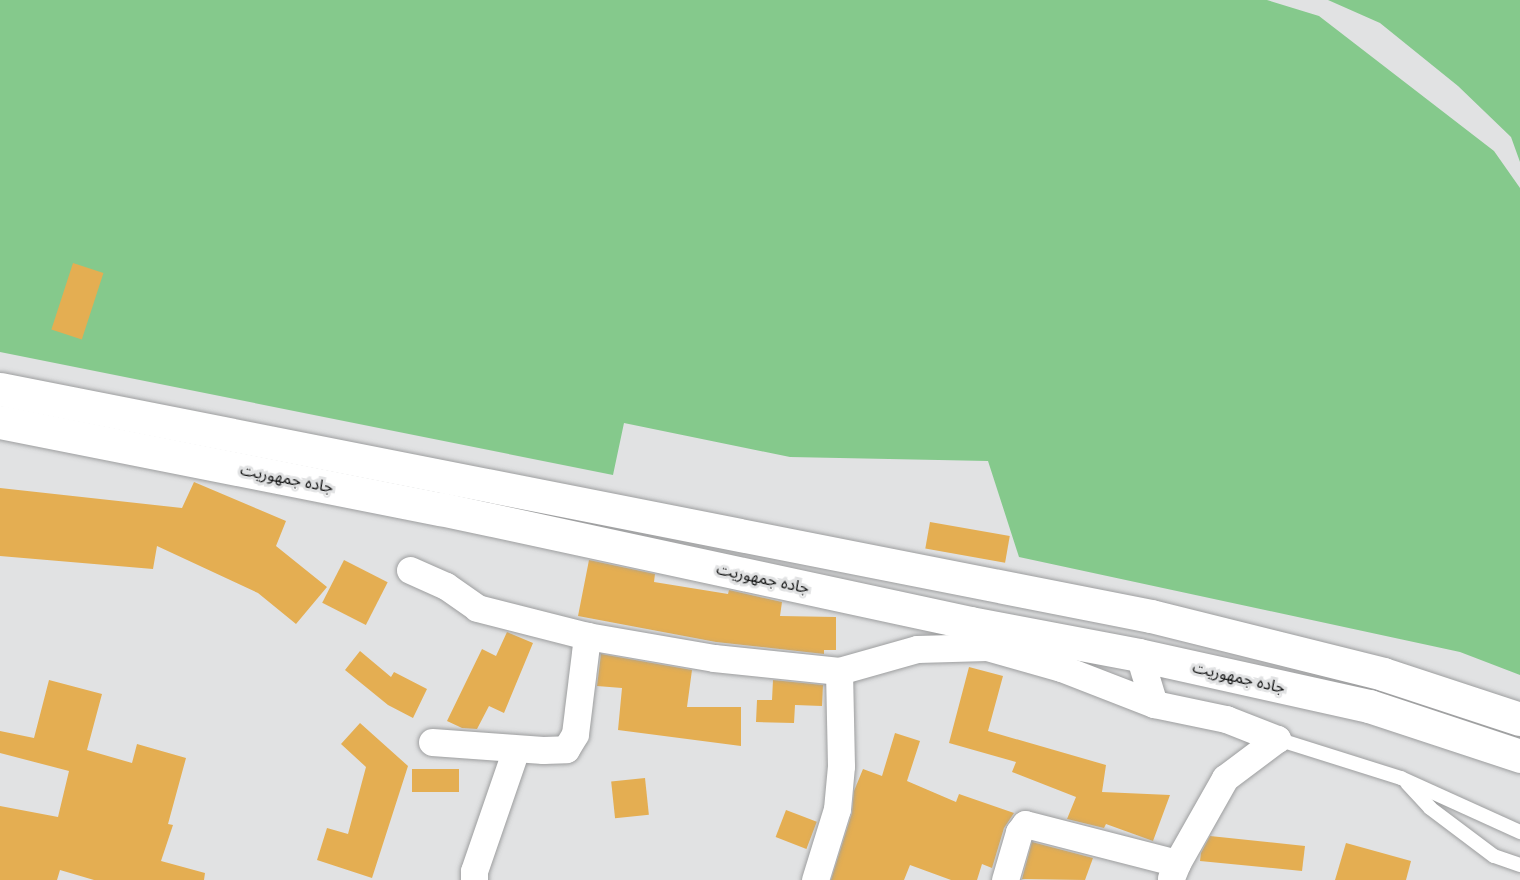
<!DOCTYPE html>
<html>
<head>
<meta charset="utf-8">
<style>
  body { margin:0 }
  #map { position:relative; width:1520px; height:880px; overflow:hidden; background:#e1e2e3; font-family:"Open Sans","Noto Sans Arabic",sans-serif }
  div>[style] { position:absolute }
  .green>* { inset:0; background:#85c98c }
  .building>* { inset:0; background:#e4ae52; transform-origin:0 0 }
  .roads { filter:drop-shadow(0 0 2px #9d9e9f) drop-shadow(0 0 2px #9d9e9f) }
  .lane>* { height:14px; margin:-7px; padding:0 7px; transform-origin:7px; border-radius:7px; background:#fff }
  .street>* { height:27px; margin:-13.5px; padding:0 13.5px; transform-origin:13.5px; border-radius:13.5px; background:#fff }
  .secondary>* { height:33px; margin:-16.5px; padding:0 16.5px; transform-origin:16.5px; border-radius:16.5px; background:#fff }
  span { translate:-50% -50%; white-space:nowrap; text-align:center; line-height:1.15; -webkit-text-stroke:6px #e1e2e3; paint-order:stroke }
  .street-label { font-size:16px; color:#121313 }
</style>
</head>
<body>
<div id="map">
  <div class="green">
    <i style="clip-path:polygon(0 0,1267px 0,1319px 16px,1494px 151px,1520px 188px,1520px 675px,1460px 652px,1019px 557px,988px 461px,790px 457px,624px 423px,613px 475px,0 352px)"></i>
    <i style="clip-path:polygon(1328px 0,1520px 0,1520px 162px,1511px 137px,1458px 86px,1380px 23px)"></i>
  </div>
  <div class="building">
    <i style="left:73px;top:263px;width:32px;height:70px;rotate:18deg"></i>
    <i style="clip-path:polygon(194px 482px,286px 521px,276px 546px,327px 587px,296px 624px,258px 593px,157px 546px,153px 569px,0 556px,0 488px,182px 508px)"></i>
    <i style="left:930px;top:522px;width:81px;height:27px;rotate:10deg"></i>
    <i style="left:344px;top:560px;width:49px;height:48px;rotate:27deg"></i>
    <i style="clip-path:polygon(589px 560px,655px 574px,654px 582px,728px 594px,729px 590px,782px 602px,780px 616px,836px 617px,836px 650px,824px 650px,824px 654px,716px 642px,578px 616px)"></i>
    <i style="clip-path:polygon(507px 632px,533px 643px,504px 713px,489px 706px,477px 729px,462px 728px,447px 721px,482px 649px,496px 656px)"></i>
    <i style="clip-path:polygon(360px 651px,391px 677px,394px 672px,427px 689px,413px 718px,388px 705px,345px 670px)"></i>
    <i style="clip-path:polygon(601px 654px,692px 670px,687px 707px,741px 707px,741px 746px,618px 730px,622px 688px,597px 686px)"></i>
    <i style="clip-path:polygon(969px 667px,1003px 676px,988px 731px,1106px 765px,1102px 792px,1170px 795px,1153px 841px,1106px 824px,1104px 828px,1067px 819px,1076px 797px,1012px 772px,1016px 762px,949px 743px)"></i>
    <i style="clip-path:polygon(49px 680px,102px 694px,87px 750px,132px 763px,137px 744px,186px 758px,168px 824px,173px 825px,161px 861px,205px 873px,204px 880px,94px 880px,60px 870px,57px 880px,0 880px,0 806px,58px 817px,69px 771px,0 753px,0 731px,34px 738px)"></i>
    <i style="clip-path:polygon(773px 680px,823px 685px,822px 706px,795px 705px,794px 723px,756px 722px,757px 700px,772px 700px)"></i>
    <i style="clip-path:polygon(360px 723px,408px 766px,372px 878px,317px 860px,327px 828px,348px 834px,366px 767px,341px 744px)"></i>
    <i style="clip-path:polygon(895px 733px,920px 741px,907px 781px,956px 802px,959px 794px,1014px 813px,1004px 828px,992px 868px,982px 864px,977px 880px,951px 880px,910px 865px,904px 880px,831px 880px,852px 813px,854px 791px,863px 769px,882px 776px)"></i>
    <i style="left:412px;top:769px;width:47px;height:23px"></i>
    <i style="left:645px;top:778px;width:37px;height:34px;rotate:84deg"></i>
    <i style="left:786px;top:810px;width:33px;height:29px;rotate:21deg"></i>
    <i style="clip-path:polygon(1210px 836px,1305px 846px,1302px 871px,1200px 861px,1201px 853px)"></i>
    <i style="clip-path:polygon(1032px 842px,1093px 858px,1085px 880px,1022px 879px)"></i>
    <i style="clip-path:polygon(1346px 843px,1411px 861px,1406px 880px,1335px 880px)"></i>
  </div>
  <div class="roads">
    <div class="lane">
      <i style="left:1277px;top:739px;width:130px;rotate:17.5deg"></i>
      <i style="left:1401px;top:778px;width:131px;rotate:24.4deg"></i>
      <i style="left:1407px;top:783px;width:34px;rotate:47deg"></i>
      <i style="left:1430px;top:808px;width:80px;rotate:36.9deg"></i>
      <i style="left:1494px;top:856px;width:28px;rotate:19deg"></i>
    </div>
    <div class="street">
      <i style="left:410px;top:570px;width:39px;rotate:24deg"></i>
      <i style="left:446px;top:586px;width:38px;rotate:35deg"></i>
      <i style="left:477px;top:608px;width:114px;rotate:14.3deg"></i>
      <i style="left:587px;top:636px;width:129px;rotate:9.8deg"></i>
      <i style="left:714px;top:658px;width:126px;rotate:5.9deg"></i>
      <i style="left:839px;top:671px;width:81px;rotate:-15.8deg"></i>
      <i style="left:917px;top:649px;width:70px;rotate:-1.6deg"></i>
      <i style="left:987px;top:647px;width:77px;rotate:15.8deg"></i>
      <i style="left:1061px;top:668px;width:100px;rotate:21.2deg"></i>
      <i style="left:1154px;top:704px;width:74px;rotate:11.8deg"></i>
      <i style="left:1226px;top:719px;width:55px;rotate:21.4deg"></i>
      <i style="left:1139px;top:655px;width:51px;rotate:73deg"></i>
      <i style="left:432px;top:742px;width:111px;rotate:4.1deg"></i>
      <i style="left:543px;top:750px;width:23px;rotate:-2deg"></i>
      <i style="left:566px;top:749px;width:17px;rotate:-59deg"></i>
      <i style="left:575px;top:734px;width:99px;rotate:-83deg"></i>
      <i style="left:1171px;top:878px;width:16px;rotate:-68deg"></i>
      <i style="left:1177px;top:863px;width:98px;rotate:-60.5deg"></i>
      <i style="left:1225px;top:778px;width:65px;rotate:-36.9deg"></i>
      <i style="left:474px;top:880px;width:9px;rotate:-90deg"></i>
      <i style="left:474px;top:871px;width:129px;rotate:-71deg"></i>
      <i style="left:815px;top:880px;width:74px;rotate:-72.8deg"></i>
      <i style="left:837px;top:809px;width:43px;rotate:-84.7deg"></i>
      <i style="left:841px;top:766px;width:95px;rotate:-91.2deg"></i>
      <i style="left:1005px;top:880px;width:50px;rotate:-73.7deg"></i>
      <i style="left:1019px;top:832px;width:10px;rotate:-53deg"></i>
      <i style="left:1025px;top:824px;width:157px;rotate:14.4deg"></i>
    </div>
    <div class="secondary">
      <i style="left:0;top:389px;width:1173px;rotate:11.16deg"></i>
      <i style="left:1151px;top:616px;width:239px;rotate:14deg"></i>
      <i style="left:1383px;top:674px;width:144px;rotate:18.2deg"></i>
      <i style="left:0;top:422px;width:449px;rotate:11.2deg"></i>
      <i style="left:441px;top:509px;width:541px;rotate:12.16deg"></i>
      <i style="left:970px;top:623px;width:172px;rotate:10.7deg"></i>
      <i style="left:1139px;top:655px;width:236px;rotate:12.5deg"></i>
      <i style="left:1369px;top:706px;width:159px;rotate:18.3deg"></i>
    </div>
  </div>
  <div class="street-label">
    <span style="left:287px;top:478px;rotate:11deg">جاده جمهوریت</span>
    <span style="left:763px;top:578px;rotate:12deg">جاده جمهوریت</span>
    <span style="left:1239px;top:677px;rotate:13deg">جاده جمهوریت</span>
  </div>
</div>
</body>
</html>
